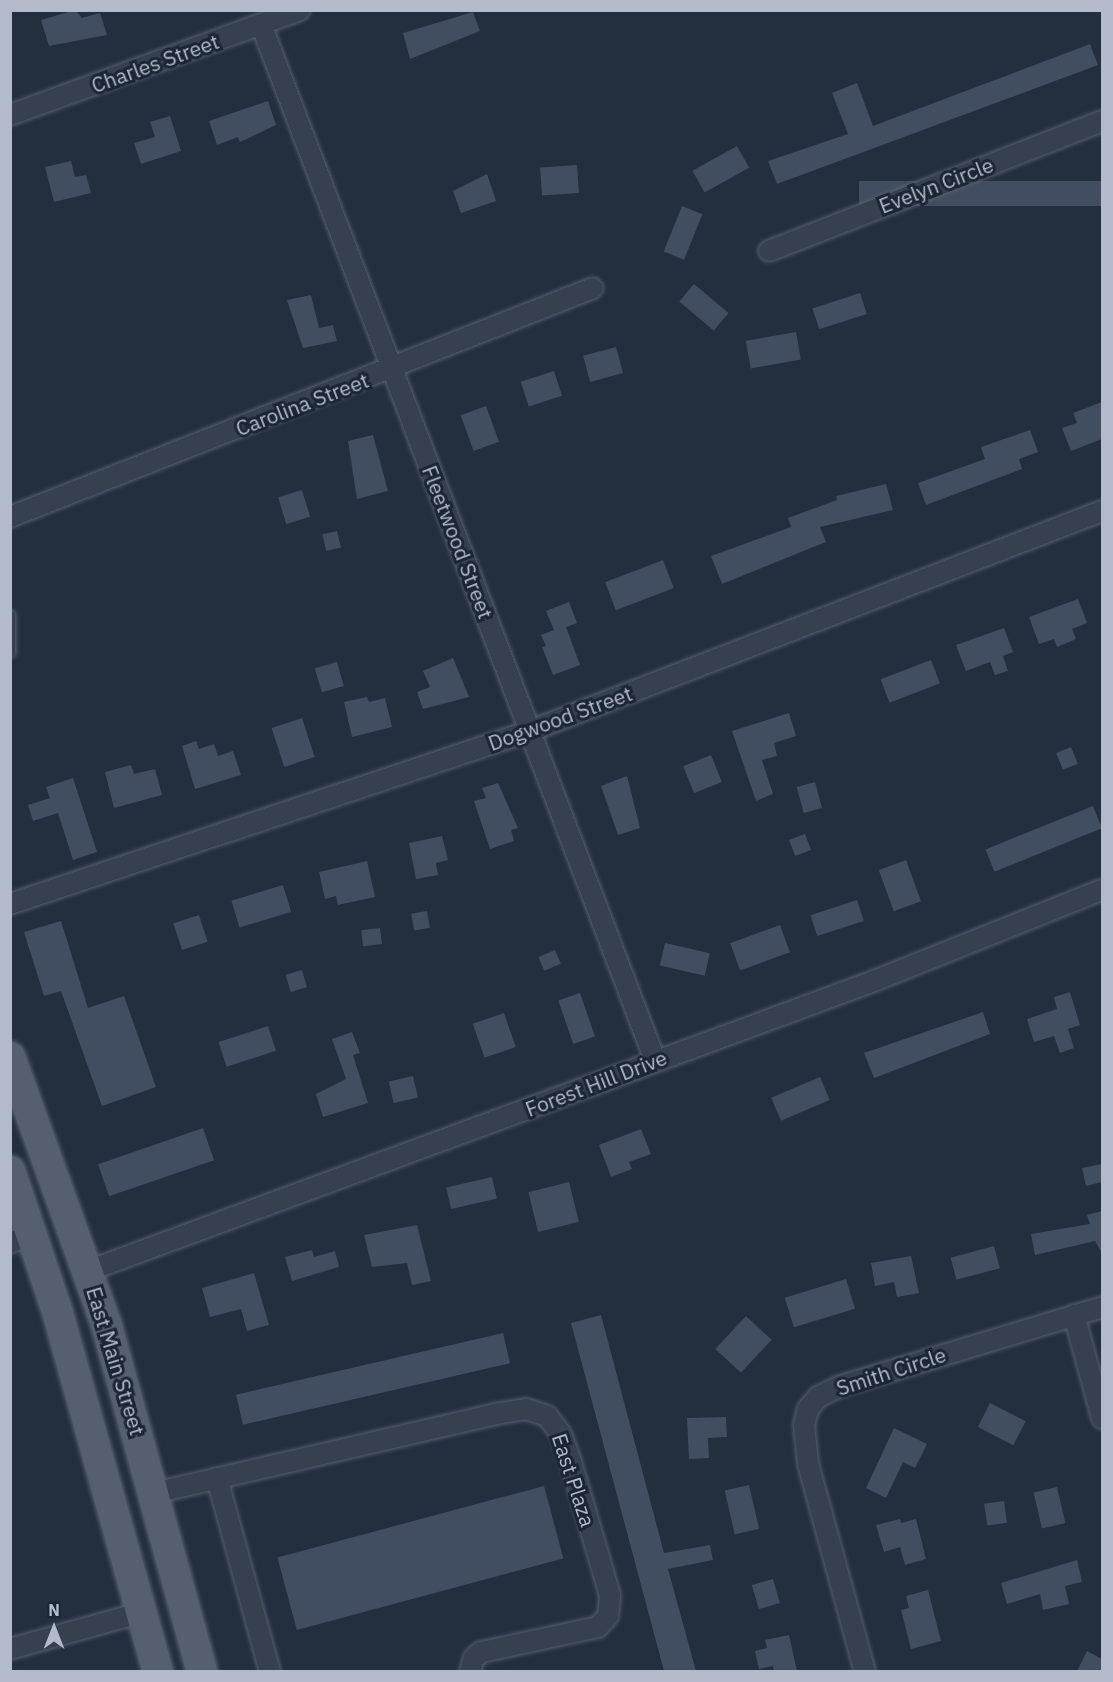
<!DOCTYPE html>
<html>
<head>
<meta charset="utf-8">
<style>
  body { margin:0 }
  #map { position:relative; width:1113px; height:1682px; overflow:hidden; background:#232e3f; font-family:"IBM Plex Sans",sans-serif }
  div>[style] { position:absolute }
  .building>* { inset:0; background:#414e61; transform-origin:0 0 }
  .roads { filter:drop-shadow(0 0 2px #555e6d) drop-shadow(0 0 2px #555e6d) }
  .lane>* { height:9px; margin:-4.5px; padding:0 4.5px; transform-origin:4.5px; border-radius:4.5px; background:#37404f }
  .street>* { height:20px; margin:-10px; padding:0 10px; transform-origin:10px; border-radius:10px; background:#37404f }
  .primary>* { height:30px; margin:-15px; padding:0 15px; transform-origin:15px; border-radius:15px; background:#555f6f }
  span { translate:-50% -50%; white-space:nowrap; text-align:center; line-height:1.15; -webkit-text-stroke:6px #1c2534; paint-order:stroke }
  .street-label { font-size:21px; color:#b3bbca }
  .frame { position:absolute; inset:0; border:12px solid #b3bbca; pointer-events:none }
  .north { position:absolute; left:24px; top:1598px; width:60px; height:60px; -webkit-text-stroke:4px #1c2534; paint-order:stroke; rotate:0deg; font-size:16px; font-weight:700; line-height:24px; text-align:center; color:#b3bbca }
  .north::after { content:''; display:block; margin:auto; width:21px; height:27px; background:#b3bbca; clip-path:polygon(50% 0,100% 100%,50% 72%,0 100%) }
</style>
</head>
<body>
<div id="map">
  <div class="building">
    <i style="clip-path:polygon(75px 10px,82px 18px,100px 13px,107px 35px,49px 46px,41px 20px)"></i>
    <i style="clip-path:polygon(473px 12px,480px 31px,410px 59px,403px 33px)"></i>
    <i style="clip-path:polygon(1090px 44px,1098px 65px,777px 184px,768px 161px,848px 134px,832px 93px,857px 83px,873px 126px)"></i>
    <i style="clip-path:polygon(268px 101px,276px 125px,240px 142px,238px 137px,217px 145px,209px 121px)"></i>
    <i style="clip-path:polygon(170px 116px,181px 151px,141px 164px,134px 143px,155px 137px,150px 122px)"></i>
    <i style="left:737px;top:146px;width:25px;height:51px;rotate:61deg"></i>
    <i style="clip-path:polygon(71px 161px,75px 177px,86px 175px,91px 193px,54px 202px,45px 167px)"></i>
    <i style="left:577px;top:165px;width:28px;height:37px;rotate:86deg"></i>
    <i style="clip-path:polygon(487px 174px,496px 201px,461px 213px,453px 191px)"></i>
    <i style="left:1102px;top:181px;width:25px;height:243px;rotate:90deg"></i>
    <i style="left:682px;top:206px;width:22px;height:49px;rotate:22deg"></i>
    <i style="left:694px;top:284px;width:45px;height:23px;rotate:40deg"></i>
    <i style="left:860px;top:293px;width:22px;height:50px;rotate:72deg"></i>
    <i style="clip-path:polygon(311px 295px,319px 328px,333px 325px,337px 341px,303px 348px,287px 300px)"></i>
    <i style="left:796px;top:332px;width:28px;height:51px;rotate:80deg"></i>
    <i style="left:616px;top:347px;width:27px;height:34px;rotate:75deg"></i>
    <i style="left:554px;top:371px;width:26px;height:35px;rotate:72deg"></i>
    <i style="clip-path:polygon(1102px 402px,1102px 439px,1071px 451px,1062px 428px,1077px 423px,1073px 413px)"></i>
    <i style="left:486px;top:406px;width:38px;height:27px;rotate:70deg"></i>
    <i style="clip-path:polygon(1030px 430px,1038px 452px,1019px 459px,1022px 469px,926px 505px,918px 483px,985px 459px,981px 447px)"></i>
    <i style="clip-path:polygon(373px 435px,388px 491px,357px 499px,348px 441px)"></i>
    <i style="clip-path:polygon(886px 484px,893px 510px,820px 527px,826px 542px,722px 584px,711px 556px,791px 527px,788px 518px,837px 500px,836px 496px)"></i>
    <i style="left:302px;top:490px;width:28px;height:25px;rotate:73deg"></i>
    <i style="left:337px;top:531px;width:17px;height:15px;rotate:77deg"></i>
    <i style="left:663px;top:560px;width:30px;height:62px;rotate:69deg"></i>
    <i style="clip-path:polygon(1078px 599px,1087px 623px,1072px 629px,1076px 639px,1057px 647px,1054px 639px,1039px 644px,1029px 617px)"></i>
    <i style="clip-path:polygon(569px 602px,577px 623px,566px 627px,580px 665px,553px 675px,542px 647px,546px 646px,541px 635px,554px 630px,546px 611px)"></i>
    <i style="clip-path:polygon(1004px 628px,1013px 652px,1003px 656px,1008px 671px,995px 675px,990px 662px,966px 671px,956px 645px)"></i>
    <i style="clip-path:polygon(453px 658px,469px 697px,423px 709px,417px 692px,430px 687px,423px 671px)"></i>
    <i style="left:931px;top:660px;width:25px;height:54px;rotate:69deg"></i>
    <i style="left:337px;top:662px;width:25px;height:23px;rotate:74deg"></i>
    <i style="clip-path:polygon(367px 697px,369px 702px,385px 698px,392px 727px,352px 737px,344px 702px)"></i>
    <i style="clip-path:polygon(789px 713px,796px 736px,774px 743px,777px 756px,762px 760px,773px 794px,756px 801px,732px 731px)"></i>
    <i style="left:302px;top:718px;width:41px;height:32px;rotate:72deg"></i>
    <i style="clip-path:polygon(196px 741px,199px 749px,214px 744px,218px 756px,233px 751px,241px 775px,195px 789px,182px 746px)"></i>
    <i style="left:1071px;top:747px;width:18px;height:16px;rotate:68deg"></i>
    <i style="left:711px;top:755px;width:29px;height:30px;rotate:68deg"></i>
    <i style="clip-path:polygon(131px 765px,134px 774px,155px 769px,162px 795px,114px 808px,105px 772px)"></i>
    <i style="clip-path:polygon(627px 776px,640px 828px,618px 835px,601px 786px)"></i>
    <i style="clip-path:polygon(73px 778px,97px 852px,73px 860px,58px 813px,33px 821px,28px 805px,50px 798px,46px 787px)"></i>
    <i style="left:815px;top:782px;width:27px;height:19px;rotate:75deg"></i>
    <i style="clip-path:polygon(498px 783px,518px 828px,511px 830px,514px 841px,490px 849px,474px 801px,486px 798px,482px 788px)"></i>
    <i style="left:1093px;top:806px;width:24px;height:116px;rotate:68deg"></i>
    <i style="left:805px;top:834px;width:17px;height:17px;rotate:69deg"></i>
    <i style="clip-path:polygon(442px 836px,448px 860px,436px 863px,438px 875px,416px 879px,409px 843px)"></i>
    <i style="left:906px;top:860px;width:44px;height:29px;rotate:70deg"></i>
    <i style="clip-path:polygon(367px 861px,375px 897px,338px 905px,336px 896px,325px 899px,319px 872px)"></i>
    <i style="left:283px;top:885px;width:28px;height:54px;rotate:73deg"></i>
    <i style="left:857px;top:900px;width:22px;height:49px;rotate:72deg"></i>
    <i style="left:427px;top:911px;width:17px;height:16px;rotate:80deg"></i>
    <i style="left:199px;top:915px;width:28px;height:27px;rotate:72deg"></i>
    <i style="clip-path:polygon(61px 921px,88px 1008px,124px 996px,156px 1087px,102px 1106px,61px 991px,44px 996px,24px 932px)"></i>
    <i style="left:780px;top:925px;width:29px;height:53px;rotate:70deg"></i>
    <i style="left:380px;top:928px;width:16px;height:19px;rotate:83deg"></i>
    <i style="left:665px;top:943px;width:46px;height:23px;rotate:13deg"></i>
    <i style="left:555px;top:950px;width:15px;height:18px;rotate:67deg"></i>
    <i style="left:302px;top:970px;width:18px;height:17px;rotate:74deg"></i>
    <i style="clip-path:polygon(1070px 992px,1080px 1025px,1068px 1029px,1074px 1048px,1060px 1053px,1054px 1036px,1034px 1042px,1027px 1019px,1057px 1009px,1054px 997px)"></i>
    <i style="left:580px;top:993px;width:46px;height:23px;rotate:71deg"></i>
    <i style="clip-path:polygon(983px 1012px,990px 1034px,874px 1078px,864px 1053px)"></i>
    <i style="left:504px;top:1013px;width:36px;height:33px;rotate:71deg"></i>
    <i style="left:268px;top:1026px;width:26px;height:52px;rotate:72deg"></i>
    <i style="clip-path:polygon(352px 1032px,360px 1053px,353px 1055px,368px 1103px,323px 1117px,316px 1094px,346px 1079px,332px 1039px)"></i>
    <i style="left:413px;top:1076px;width:22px;height:25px;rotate:77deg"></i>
    <i style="left:820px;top:1077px;width:25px;height:53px;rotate:67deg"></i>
    <i style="left:203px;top:1128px;width:34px;height:111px;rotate:71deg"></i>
    <i style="clip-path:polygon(641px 1129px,651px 1154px,629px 1162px,632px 1169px,611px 1177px,599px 1145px)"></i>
    <i style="clip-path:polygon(1102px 1164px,1102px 1182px,1086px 1186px,1082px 1168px)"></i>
    <i style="left:492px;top:1177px;width:22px;height:47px;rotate:77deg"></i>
    <i style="left:569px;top:1182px;width:41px;height:42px;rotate:76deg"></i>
    <i style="clip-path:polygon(1102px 1211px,1102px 1253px,1095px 1241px,1035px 1255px,1031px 1234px,1090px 1224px,1087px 1215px)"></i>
    <i style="clip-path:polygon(417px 1225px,431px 1281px,412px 1285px,407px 1263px,372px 1267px,364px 1235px)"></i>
    <i style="left:994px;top:1246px;width:23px;height:45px;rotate:75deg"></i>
    <i style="clip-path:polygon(312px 1250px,314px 1257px,335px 1251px,339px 1267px,292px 1281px,285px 1257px)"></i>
    <i style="clip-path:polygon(911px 1256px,919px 1293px,897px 1297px,894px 1282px,875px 1286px,871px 1263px)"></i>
    <i style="clip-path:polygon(254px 1273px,269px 1325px,247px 1331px,241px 1309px,210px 1317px,202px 1288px)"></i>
    <i style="left:846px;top:1279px;width:31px;height:64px;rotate:73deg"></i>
    <i style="clip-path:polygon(601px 1315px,664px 1553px,710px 1545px,713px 1560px,668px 1569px,696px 1671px,664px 1671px,571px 1323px)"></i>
    <i style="left:746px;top:1316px;width:35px;height:45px;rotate:43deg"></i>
    <i style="left:503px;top:1333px;width:31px;height:274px;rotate:77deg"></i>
    <i style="left:990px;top:1403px;width:40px;height:27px;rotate:27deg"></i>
    <i style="clip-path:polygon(726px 1417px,727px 1437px,708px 1438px,709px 1458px,689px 1459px,687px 1418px)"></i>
    <i style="clip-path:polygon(894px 1428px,927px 1444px,915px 1468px,903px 1462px,886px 1498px,866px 1488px)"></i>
    <i style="left:749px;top:1485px;width:45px;height:25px;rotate:77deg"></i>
    <i style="left:544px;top:1486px;width:75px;height:276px;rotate:75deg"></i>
    <i style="left:1057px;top:1487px;width:37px;height:24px;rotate:77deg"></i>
    <i style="left:1004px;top:1501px;width:22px;height:20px;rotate:82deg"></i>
    <i style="clip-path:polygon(900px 1519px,901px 1523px,916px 1519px,926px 1559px,905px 1565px,900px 1547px,884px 1552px,876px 1525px)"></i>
    <i style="clip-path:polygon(1077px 1560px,1082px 1582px,1065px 1586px,1069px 1604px,1043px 1610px,1040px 1594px,1007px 1604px,1001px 1583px)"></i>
    <i style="left:773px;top:1579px;width:25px;height:22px;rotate:74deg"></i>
    <i style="clip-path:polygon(928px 1590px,941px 1641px,911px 1649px,901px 1610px,909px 1608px,906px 1596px)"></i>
    <i style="clip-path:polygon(789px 1635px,797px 1671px,774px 1671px,773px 1666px,759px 1669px,755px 1651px,767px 1648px,765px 1640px)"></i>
    <i style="clip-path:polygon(1087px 1651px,1102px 1659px,1102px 1671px,1077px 1671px)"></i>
  </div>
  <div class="roads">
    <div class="lane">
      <i style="left:10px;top:615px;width:37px;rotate:90deg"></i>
    </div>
    <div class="street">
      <i style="left:261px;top:24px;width:1108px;rotate:69.18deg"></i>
      <i style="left:10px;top:115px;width:308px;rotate:-19.9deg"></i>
      <i style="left:769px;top:251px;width:357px;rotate:-21.3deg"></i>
      <i style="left:10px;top:517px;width:626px;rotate:-21.44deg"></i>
      <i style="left:10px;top:904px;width:548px;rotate:-18.4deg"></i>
      <i style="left:530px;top:731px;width:613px;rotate:-21.04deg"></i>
      <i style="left:10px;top:1243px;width:23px;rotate:-23deg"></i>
      <i style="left:88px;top:1271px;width:838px;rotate:-20.25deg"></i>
      <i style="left:874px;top:981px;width:245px;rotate:-21.8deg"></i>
      <i style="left:1074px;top:1315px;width:107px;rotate:74.8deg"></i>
      <i style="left:217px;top:1478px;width:201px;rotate:74.7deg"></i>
      <i style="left:154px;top:1493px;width:350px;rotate:-13deg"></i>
      <i style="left:495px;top:1414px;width:31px;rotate:-9deg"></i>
      <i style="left:526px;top:1409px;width:22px;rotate:18deg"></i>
      <i style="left:547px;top:1416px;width:23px;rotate:52deg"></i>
      <i style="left:561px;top:1434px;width:30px;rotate:70deg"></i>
      <i style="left:571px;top:1462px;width:139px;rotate:73.7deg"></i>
      <i style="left:610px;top:1595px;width:21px;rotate:95deg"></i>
      <i style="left:608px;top:1616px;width:15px;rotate:132deg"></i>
      <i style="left:598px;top:1627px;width:120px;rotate:167.9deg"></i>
      <i style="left:481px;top:1652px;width:9px;rotate:139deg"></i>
      <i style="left:474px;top:1658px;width:15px;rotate:106deg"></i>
      <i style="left:10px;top:1649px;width:138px;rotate:-15.5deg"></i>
      <i style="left:865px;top:1672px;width:217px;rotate:-105.3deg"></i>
      <i style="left:808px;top:1463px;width:38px;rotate:-96deg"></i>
      <i style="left:804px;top:1425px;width:16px;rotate:-76deg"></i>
      <i style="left:808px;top:1409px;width:16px;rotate:-50deg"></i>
      <i style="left:818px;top:1397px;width:25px;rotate:-26deg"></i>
      <i style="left:841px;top:1386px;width:273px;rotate:-16.8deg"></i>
    </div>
    <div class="primary">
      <i style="left:10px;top:1057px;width:283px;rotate:70.2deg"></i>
      <i style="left:106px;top:1323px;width:362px;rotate:74.6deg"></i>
      <i style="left:10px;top:1171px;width:151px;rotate:71.4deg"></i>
      <i style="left:58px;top:1314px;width:372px;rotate:74.4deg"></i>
    </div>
  </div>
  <div class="street-label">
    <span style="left:155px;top:63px;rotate:-20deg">Charles Street</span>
    <span style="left:936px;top:185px;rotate:-21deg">Evelyn Circle</span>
    <span style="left:302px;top:404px;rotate:-21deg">Carolina Street</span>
    <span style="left:458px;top:542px;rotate:69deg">Fleetwood Street</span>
    <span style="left:560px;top:718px;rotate:-20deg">Dogwood Street</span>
    <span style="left:596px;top:1083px;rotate:-21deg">Forest Hill Drive</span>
    <span style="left:116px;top:1361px;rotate:73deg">East Main Street</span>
    <span style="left:891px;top:1371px;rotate:-18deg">Smith Circle</span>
    <span style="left:574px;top:1480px;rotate:72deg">East Plaza</span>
  </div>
  <div class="frame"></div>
  <div class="north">N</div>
</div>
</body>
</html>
